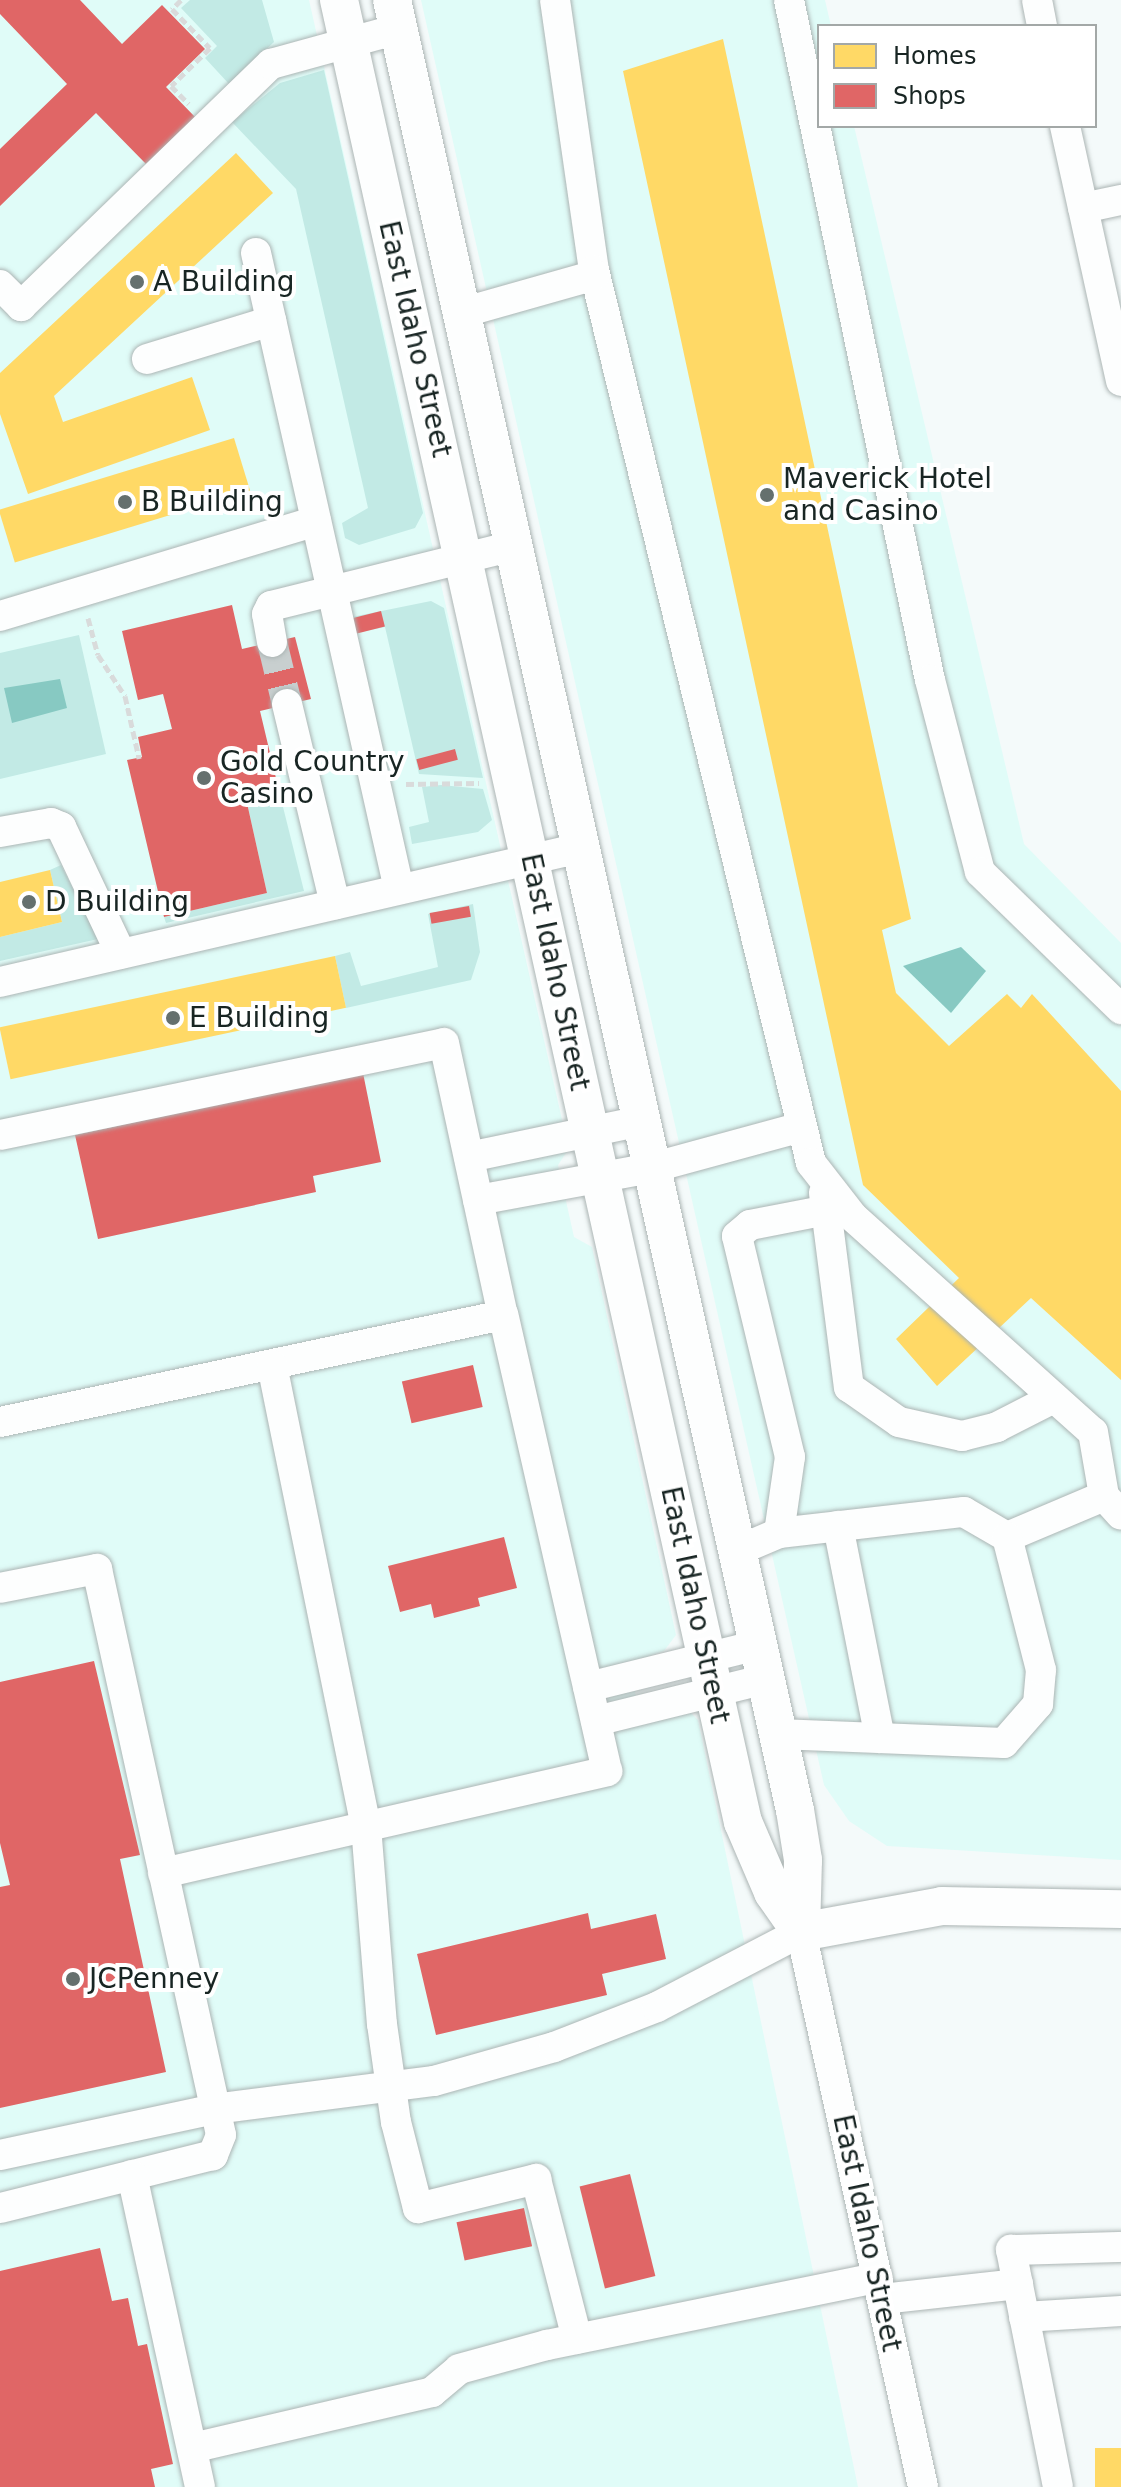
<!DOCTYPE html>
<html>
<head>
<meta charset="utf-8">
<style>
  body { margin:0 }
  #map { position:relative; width:1121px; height:2487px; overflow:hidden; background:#f4fafa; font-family:"DejaVu Sans",sans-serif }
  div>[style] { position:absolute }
  .built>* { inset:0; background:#e0fcf8 }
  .green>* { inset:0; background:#c2eae5 }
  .water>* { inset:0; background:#87c9c2 }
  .homes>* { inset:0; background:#ffd966; transform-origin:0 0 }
  .shops>* { inset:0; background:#e06666; transform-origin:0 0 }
  .minor-tunnel>* { height:30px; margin-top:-15px; transform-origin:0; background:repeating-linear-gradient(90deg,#c8cfcf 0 30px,transparent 0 45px) }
  .path>* { height:5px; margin-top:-2.5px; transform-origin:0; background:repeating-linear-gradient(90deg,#d9dbdb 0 8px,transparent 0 12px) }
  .roads { filter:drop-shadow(0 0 2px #acb5b4) drop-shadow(0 0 2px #acb5b4) }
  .minor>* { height:30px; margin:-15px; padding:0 15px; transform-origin:15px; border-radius:15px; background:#fdfefe }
  .major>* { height:38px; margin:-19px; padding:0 19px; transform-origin:19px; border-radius:19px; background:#fdfefe }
  .dots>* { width:22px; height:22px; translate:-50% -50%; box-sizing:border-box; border:4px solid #fff; border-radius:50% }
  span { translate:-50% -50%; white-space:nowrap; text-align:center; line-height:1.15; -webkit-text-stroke:8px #fff; paint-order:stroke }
  .poi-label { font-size:28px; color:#182523 }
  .left { translate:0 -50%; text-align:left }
  .street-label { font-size:28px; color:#182523 }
  .legend { position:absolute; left:817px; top:24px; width:280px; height:104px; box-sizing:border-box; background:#fff; border:2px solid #a3a8a7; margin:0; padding:10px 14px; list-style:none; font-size:24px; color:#182523 }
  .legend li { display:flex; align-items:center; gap:16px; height:40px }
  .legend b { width:40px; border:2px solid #a3a8a7 }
</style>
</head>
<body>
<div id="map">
  <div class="built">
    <i style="clip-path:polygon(0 0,309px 0,563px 1124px,568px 1150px,558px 1165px,574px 1237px,592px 1247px,676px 1635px,664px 1651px,628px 1663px,642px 1722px,688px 1710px,698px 1720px,858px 2487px,0 2487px)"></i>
    <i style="clip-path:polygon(421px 0,825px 0,831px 26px,819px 26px,819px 126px,854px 126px,1024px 844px,1121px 943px,1121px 1860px,887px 1846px,849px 1821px,824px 1785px)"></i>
  </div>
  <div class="green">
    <i style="clip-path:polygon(190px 0,262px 0,274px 42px,229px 84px,205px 58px,217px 46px,181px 8px)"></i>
    <i style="clip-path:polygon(324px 70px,423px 513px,415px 528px,359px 545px,345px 538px,342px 523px,368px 508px,296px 189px,232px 122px,280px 83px)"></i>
    <i style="clip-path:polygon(431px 601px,444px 608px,483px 778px,419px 774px,385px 627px,345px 635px,342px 619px)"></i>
    <i style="clip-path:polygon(79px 635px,106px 754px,0 779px,0 653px)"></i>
    <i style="clip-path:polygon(441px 785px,483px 789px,492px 820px,478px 832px,412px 844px,409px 827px,429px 822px,422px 787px)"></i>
    <i style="clip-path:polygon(280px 795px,304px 891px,166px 923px,164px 917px,267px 893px,247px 803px)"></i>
    <i style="clip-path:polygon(61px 865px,98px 939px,0 961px,0 937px,62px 922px,50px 870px)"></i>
    <i style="clip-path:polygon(473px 904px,480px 952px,471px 980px,346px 1008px,335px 956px,350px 952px,361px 986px,438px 967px,428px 914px)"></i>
  </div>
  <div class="water">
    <i style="clip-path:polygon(60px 679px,67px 708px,12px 723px,4px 688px)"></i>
    <i style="clip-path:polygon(961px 947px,986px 971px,951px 1013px,903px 966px)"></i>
  </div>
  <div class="homes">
    <i style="clip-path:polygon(723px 39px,911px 919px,882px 930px,896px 993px,949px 1046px,1007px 994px,1021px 1008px,1032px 994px,1121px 1091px,1121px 1380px,1031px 1298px,937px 1386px,896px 1339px,959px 1278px,863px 1185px,623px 71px)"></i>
    <i style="clip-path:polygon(236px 153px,273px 193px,54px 396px,63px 422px,192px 377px,210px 430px,28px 494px,0 414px,0 373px)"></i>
    <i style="left:234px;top:438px;width:55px;height:246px;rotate:73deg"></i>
    <i style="clip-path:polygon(50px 870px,62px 922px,0 937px,0 882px)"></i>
    <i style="left:335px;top:956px;width:53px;height:343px;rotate:78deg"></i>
    <i style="left:1095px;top:2448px;width:26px;height:39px"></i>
  </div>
  <div class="shops">
    <i style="clip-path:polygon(0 0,80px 0,122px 44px,162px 5px,205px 49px,166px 87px,195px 117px,146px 164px,96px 113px,0 206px,0 149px,67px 84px,0 14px)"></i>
    <i style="clip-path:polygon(232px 605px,242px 649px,295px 637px,311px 699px,260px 711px,280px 795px,247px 803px,267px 893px,164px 917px,127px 760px,142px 757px,138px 737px,172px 729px,163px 694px,138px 700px,122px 631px)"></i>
    <i style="left:381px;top:611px;width:16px;height:40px;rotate:76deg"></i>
    <i style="left:455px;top:749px;width:11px;height:40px;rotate:75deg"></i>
    <i style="left:469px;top:906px;width:11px;height:40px;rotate:80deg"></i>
    <i style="clip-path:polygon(363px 1073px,381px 1162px,313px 1176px,316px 1192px,98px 1239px,75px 1135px)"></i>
    <i style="left:473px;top:1365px;width:43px;height:73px;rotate:77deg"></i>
    <i style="clip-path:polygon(504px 1537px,517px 1588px,478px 1598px,480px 1606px,434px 1618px,431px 1604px,400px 1612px,388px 1566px)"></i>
    <i style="clip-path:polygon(94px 1661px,140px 1855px,120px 1859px,166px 2072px,0 2108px,0 1887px,10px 1885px,0 1843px,0 1682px)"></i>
    <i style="clip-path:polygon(588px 1913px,591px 1929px,656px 1914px,666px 1959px,602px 1974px,607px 1995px,436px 2035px,417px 1954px)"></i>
    <i style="left:630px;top:2174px;width:105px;height:52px;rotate:76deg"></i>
    <i style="left:524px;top:2208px;width:39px;height:69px;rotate:78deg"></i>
    <i style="clip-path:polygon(100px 2248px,112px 2301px,128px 2298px,138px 2346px,147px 2344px,173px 2464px,151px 2469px,155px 2487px,0 2487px,0 2271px)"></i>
  </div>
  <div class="minor-tunnel">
    <i style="left:272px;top:642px;width:64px;rotate:76.4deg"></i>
  </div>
  <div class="path">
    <i style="left:181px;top:0;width:13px;rotate:135deg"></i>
    <i style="left:172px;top:9px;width:54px;rotate:45.7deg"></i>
    <i style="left:210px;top:48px;width:54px;rotate:135.7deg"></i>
    <i style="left:171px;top:86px;width:25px;rotate:45deg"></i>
    <i style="left:88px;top:618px;width:38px;rotate:75deg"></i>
    <i style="left:98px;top:655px;width:49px;rotate:56.6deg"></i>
    <i style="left:125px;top:696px;width:64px;rotate:77.3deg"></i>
    <i style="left:406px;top:784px;width:73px;rotate:-0.8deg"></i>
  </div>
  <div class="roads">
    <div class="minor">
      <i style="left:555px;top:0;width:273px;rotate:81.8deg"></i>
      <i style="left:594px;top:270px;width:919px;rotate:76.34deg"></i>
      <i style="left:811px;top:1163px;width:68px;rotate:52.1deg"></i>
      <i style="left:853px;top:1217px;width:322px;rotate:41.9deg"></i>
      <i style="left:1093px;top:1432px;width:65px;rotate:80.2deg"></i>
      <i style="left:1104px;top:1496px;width:25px;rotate:48deg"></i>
      <i style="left:789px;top:0;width:694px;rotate:78.29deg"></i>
      <i style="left:930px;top:680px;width:198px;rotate:75.4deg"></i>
      <i style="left:980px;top:872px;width:197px;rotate:44.2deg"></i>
      <i style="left:1037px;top:0;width:26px;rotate:79deg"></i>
      <i style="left:1065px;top:126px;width:261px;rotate:77.6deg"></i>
      <i style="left:1083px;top:208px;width:39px;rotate:-12deg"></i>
      <i style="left:256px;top:253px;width:652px;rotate:77.33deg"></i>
      <i style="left:0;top:285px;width:30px;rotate:45deg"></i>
      <i style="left:21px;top:306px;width:348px;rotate:-44.1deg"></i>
      <i style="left:271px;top:64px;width:132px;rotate:-15.4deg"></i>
      <i style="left:461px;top:313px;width:139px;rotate:-15.8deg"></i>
      <i style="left:147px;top:359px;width:130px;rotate:-17deg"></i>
      <i style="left:0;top:616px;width:330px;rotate:-16.7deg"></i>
      <i style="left:272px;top:642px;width:28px;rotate:-100deg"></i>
      <i style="left:267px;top:614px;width:9px;rotate:-63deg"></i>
      <i style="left:271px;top:606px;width:249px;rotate:-13.9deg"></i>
      <i style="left:287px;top:704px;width:206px;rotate:76.5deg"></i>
      <i style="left:0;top:832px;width:52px;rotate:-10deg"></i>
      <i style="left:51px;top:823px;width:11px;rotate:22deg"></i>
      <i style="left:61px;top:827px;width:140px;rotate:64.7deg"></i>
      <i style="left:0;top:982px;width:595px;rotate:-13.01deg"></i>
      <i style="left:0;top:1135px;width:453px;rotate:-11.7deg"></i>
      <i style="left:444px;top:1043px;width:278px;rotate:77.8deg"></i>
      <i style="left:503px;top:1315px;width:514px;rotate:167.99deg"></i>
      <i style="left:469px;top:1157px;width:176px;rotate:-11.8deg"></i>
      <i style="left:824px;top:1193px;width:196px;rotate:82.7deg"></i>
      <i style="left:849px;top:1387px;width:61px;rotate:35deg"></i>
      <i style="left:899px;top:1422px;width:65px;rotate:12.5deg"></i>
      <i style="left:962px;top:1436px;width:36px;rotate:-14deg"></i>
      <i style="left:997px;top:1427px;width:64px;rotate:-27deg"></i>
      <i style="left:478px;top:1200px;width:176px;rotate:-10.5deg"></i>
      <i style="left:651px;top:1168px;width:156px;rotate:-15.2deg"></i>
      <i style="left:272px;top:1365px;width:470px;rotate:78.5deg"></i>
      <i style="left:366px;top:1826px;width:199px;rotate:85.4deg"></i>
      <i style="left:382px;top:2024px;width:99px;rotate:81.9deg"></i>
      <i style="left:396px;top:2122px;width:89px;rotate:75.7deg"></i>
      <i style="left:418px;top:2208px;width:122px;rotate:-13.8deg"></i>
      <i style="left:536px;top:2179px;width:165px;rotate:75.6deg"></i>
      <i style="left:838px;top:1526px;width:216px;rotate:78.8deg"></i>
      <i style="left:779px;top:1533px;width:186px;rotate:-6.5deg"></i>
      <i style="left:964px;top:1512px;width:50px;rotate:30.2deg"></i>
      <i style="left:1007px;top:1537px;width:105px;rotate:-22.9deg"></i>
      <i style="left:737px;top:1551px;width:46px;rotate:-23.2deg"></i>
      <i style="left:779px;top:1533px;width:77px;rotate:-81.8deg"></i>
      <i style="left:790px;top:1457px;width:227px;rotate:-103.5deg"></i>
      <i style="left:737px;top:1236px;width:17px;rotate:-40deg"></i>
      <i style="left:750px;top:1225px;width:78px;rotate:-11deg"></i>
      <i style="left:0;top:1588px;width:99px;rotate:-11.1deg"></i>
      <i style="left:97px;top:1569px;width:579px;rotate:77.64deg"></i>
      <i style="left:221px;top:2135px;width:22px;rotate:112deg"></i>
      <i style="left:213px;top:2155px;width:219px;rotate:166deg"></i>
      <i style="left:588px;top:1687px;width:175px;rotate:-13.9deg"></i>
      <i style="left:596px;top:1721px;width:175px;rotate:-13.9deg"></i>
      <i style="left:778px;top:1734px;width:226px;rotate:2.3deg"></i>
      <i style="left:1004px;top:1743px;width:52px;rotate:-48.9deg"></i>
      <i style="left:1038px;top:1704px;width:34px;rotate:-85deg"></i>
      <i style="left:1041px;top:1670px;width:137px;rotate:-104.3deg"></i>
      <i style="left:163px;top:1873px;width:456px;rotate:-12.9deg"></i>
      <i style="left:607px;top:1771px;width:468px;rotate:-102.8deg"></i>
      <i style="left:0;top:2155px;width:219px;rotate:-12.1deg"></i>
      <i style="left:214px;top:2109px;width:222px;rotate:-7.3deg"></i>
      <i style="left:434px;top:2081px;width:125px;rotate:-15.8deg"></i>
      <i style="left:554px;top:2047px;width:110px;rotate:-21.2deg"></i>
      <i style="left:657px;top:2007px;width:162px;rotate:-27.5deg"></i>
      <i style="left:801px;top:1932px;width:568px;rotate:77.6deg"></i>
      <i style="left:132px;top:2175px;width:319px;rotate:77.7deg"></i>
      <i style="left:882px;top:2299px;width:137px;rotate:-6.3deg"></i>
      <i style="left:1024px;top:2317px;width:97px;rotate:-3.5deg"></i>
      <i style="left:192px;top:2448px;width:246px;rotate:-13.1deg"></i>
      <i style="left:432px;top:2392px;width:35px;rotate:-40deg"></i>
      <i style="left:459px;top:2369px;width:91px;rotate:-15.3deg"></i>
      <i style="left:547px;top:2345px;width:337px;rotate:-11.5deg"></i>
      <i style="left:1058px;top:2487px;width:242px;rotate:-101.2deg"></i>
      <i style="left:1011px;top:2250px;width:110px;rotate:-1.6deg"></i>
    </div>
    <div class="major">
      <i style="left:339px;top:0;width:1866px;rotate:77.5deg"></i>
      <i style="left:743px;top:1822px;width:76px;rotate:66.8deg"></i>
      <i style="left:773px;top:1892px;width:49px;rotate:55deg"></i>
      <i style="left:392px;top:0;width:1854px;rotate:77.45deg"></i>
      <i style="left:795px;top:1810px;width:51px;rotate:80.9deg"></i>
      <i style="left:803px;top:1860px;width:72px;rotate:91.6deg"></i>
      <i style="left:801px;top:1932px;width:143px;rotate:-10.4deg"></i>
      <i style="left:942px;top:1906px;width:179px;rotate:1deg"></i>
    </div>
  </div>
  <div class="dots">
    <i style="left:137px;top:282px;background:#65706e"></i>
    <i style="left:767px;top:495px;background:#65706e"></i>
    <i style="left:125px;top:502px;background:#65706e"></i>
    <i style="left:204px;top:778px;background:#65706e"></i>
    <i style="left:29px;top:902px;background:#65706e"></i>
    <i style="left:173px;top:1018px;background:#65706e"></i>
    <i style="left:73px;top:1979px;background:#65706e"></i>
  </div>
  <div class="poi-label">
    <span class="left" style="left:153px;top:282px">A Building</span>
    <span class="left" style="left:783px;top:495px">Maverick Hotel<br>and Casino</span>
    <span class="left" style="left:141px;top:502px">B Building</span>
    <span class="left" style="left:220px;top:778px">Gold Country<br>Casino</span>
    <span class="left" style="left:45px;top:902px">D Building</span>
    <span class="left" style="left:189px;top:1018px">E Building</span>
    <span class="left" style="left:89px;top:1979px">JCPenney</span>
  </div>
  <div class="street-label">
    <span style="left:415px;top:339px;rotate:77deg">East Idaho Street</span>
    <span style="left:555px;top:972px;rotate:78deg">East Idaho Street</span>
    <span style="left:695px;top:1605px;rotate:78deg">East Idaho Street</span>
    <span style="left:867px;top:2233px;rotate:78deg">East Idaho Street</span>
  </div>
  <ul class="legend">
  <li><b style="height:22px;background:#ffd966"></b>Homes</li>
  <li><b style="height:22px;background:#e06666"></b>Shops</li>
  </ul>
</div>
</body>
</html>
